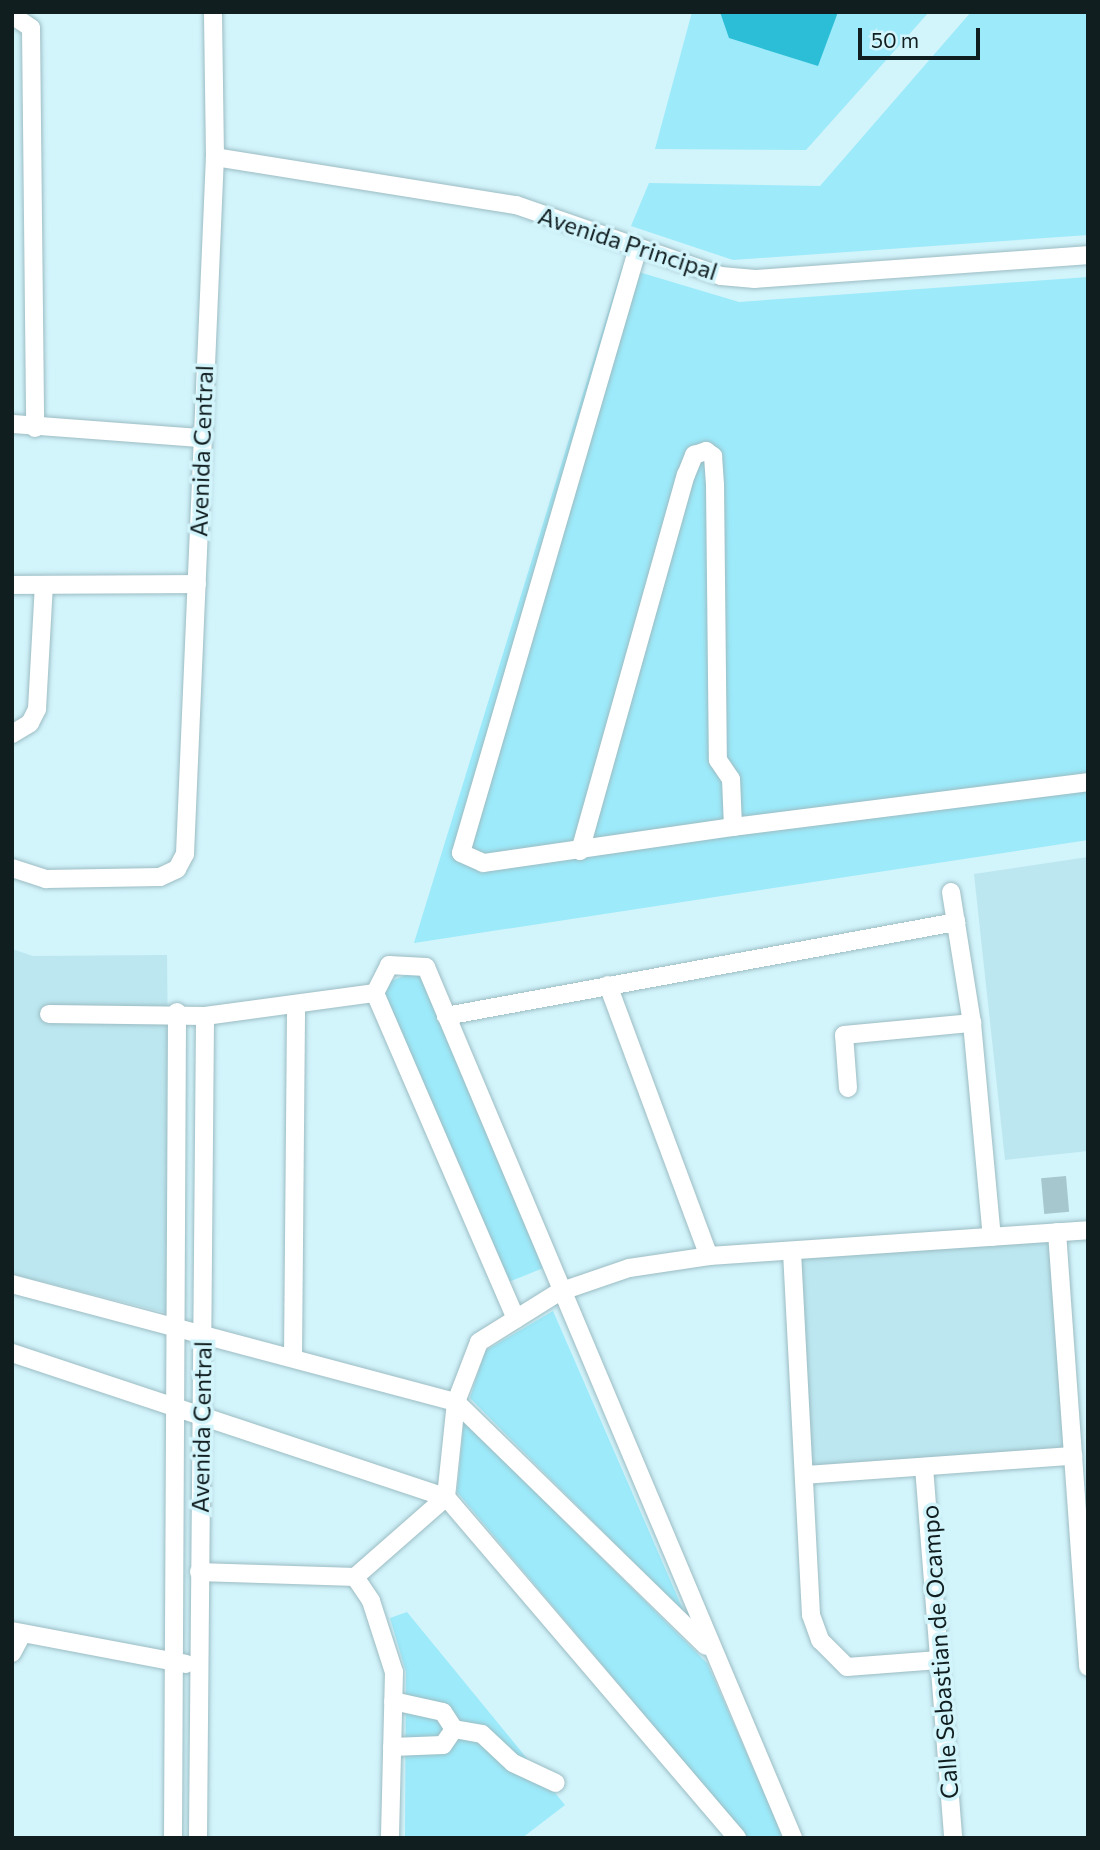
<!DOCTYPE html>
<html>
<head>
<meta charset="utf-8">
<style>
  body { margin:0 }
  #map { position:relative; width:1100px; height:1850px; overflow:hidden; background:#d2f4fb; font-family:Commissioner,sans-serif }
  div>[style] { position:absolute }
  .built>* { inset:0; background:#bce7f0; transform-origin:0 0 }
  .green>* { inset:0; background:#9ceafa; transform-origin:0 0 }
  .water>* { inset:0; background:#2bbed6 }
  .building>* { inset:0; background:#a7c7ce; transform-origin:0 0 }
  .roads { filter:drop-shadow(0 0 2px #9cbcc3) drop-shadow(0 0 2px #9cbcc3) }
  .street>* { height:18px; margin:-9px; padding:0 9px; transform-origin:9px; border-radius:9px; background:#fff }
  span { translate:-50% -50%; white-space:nowrap; text-align:center; line-height:1.15; -webkit-text-stroke:7px #d2f4fb; paint-order:stroke }
  .street-label { font-size:24px; color:#111e20 }
  .frame { position:absolute; inset:0; border:14px solid #111e20; pointer-events:none }
  .scale { position:absolute; left:858px; top:28px; width:122px; height:32px; box-sizing:border-box; border:4px solid #111e20; border-top:0; padding-left:9px; font-size:21px; line-height:24px; white-space:nowrap; color:#111e20; -webkit-text-stroke:5px #d2f4fb; paint-order:stroke }
</style>
</head>
<body>
<div id="map">
  <div class="built">
    <i style="clip-path:polygon(1088px 857px,1088px 1151px,1005px 1160px,974px 874px)"></i>
    <i style="clip-path:polygon(12px 949px,33px 956px,167px 955px,171px 1314px,12px 1274px)"></i>
    <i style="left:1057px;top:1232px;width:225px;height:266px;rotate:86deg"></i>
  </div>
  <div class="green">
    <i style="clip-path:polygon(692px 12px,929px 12px,806px 150px,655px 149px)"></i>
    <i style="clip-path:polygon(971px 12px,1088px 12px,1088px 235px,733px 260px,631px 226px,649px 183px,820px 186px)"></i>
    <i style="clip-path:polygon(622px 267px,739px 302px,1088px 277px,1088px 840px,414px 943px)"></i>
    <i style="left:426px;top:967px;width:323px;height:57px;rotate:68deg"></i>
    <i style="clip-path:polygon(553px 1311px,685px 1614px,470px 1398px,485px 1351px)"></i>
    <i style="clip-path:polygon(464px 1421px,707px 1663px,784px 1838px,748px 1838px,457px 1492px)"></i>
    <i style="clip-path:polygon(407px 1612px,565px 1805px,522px 1838px,405px 1838px,406px 1672px,390px 1618px)"></i>
  </div>
  <div class="water">
    <i style="clip-path:polygon(720px 12px,838px 12px,818px 66px,729px 38px)"></i>
  </div>
  <div class="building">
    <i style="left:1066px;top:1176px;width:36px;height:25px;rotate:85deg"></i>
  </div>
  <div class="roads">
    <div class="street">
      <i style="left:12px;top:15px;width:23px;rotate:34deg"></i>
      <i style="left:31px;top:28px;width:400px;rotate:89.4deg"></i>
      <i style="left:215px;top:157px;width:305px;rotate:9.1deg"></i>
      <i style="left:516px;top:205px;width:217px;rotate:19.1deg"></i>
      <i style="left:721px;top:276px;width:34px;rotate:5deg"></i>
      <i style="left:755px;top:279px;width:334px;rotate:-4.1deg"></i>
      <i style="left:637px;top:251px;width:627px;rotate:106.3deg"></i>
      <i style="left:461px;top:853px;width:24px;rotate:24deg"></i>
      <i style="left:483px;top:863px;width:253px;rotate:-8.2deg"></i>
      <i style="left:12px;top:424px;width:189px;rotate:4.3deg"></i>
      <i style="left:12px;top:585px;width:185px;rotate:-0.3deg"></i>
      <i style="left:12px;top:734px;width:21px;rotate:-31deg"></i>
      <i style="left:30px;top:723px;width:16px;rotate:-63deg"></i>
      <i style="left:37px;top:709px;width:124px;rotate:-86.8deg"></i>
      <i style="left:580px;top:851px;width:391px;rotate:-74.3deg"></i>
      <i style="left:686px;top:475px;width:22px;rotate:-68deg"></i>
      <i style="left:694px;top:455px;width:13px;rotate:-18deg"></i>
      <i style="left:706px;top:451px;width:9px;rotate:36deg"></i>
      <i style="left:713px;top:456px;width:29px;rotate:86deg"></i>
      <i style="left:715px;top:485px;width:275px;rotate:89.4deg"></i>
      <i style="left:718px;top:760px;width:23px;rotate:56deg"></i>
      <i style="left:731px;top:779px;width:48px;rotate:87.6deg"></i>
      <i style="left:733px;top:827px;width:358px;rotate:-7.2deg"></i>
      <i style="left:12px;top:868px;width:36px;rotate:18deg"></i>
      <i style="left:46px;top:879px;width:114px;rotate:-1deg"></i>
      <i style="left:160px;top:877px;width:19px;rotate:-25deg"></i>
      <i style="left:177px;top:869px;width:17px;rotate:-62deg"></i>
      <i style="left:185px;top:854px;width:698px;rotate:-87.54deg"></i>
      <i style="left:215px;top:157px;width:145px;rotate:-90.8deg"></i>
      <i style="left:951px;top:892px;width:133px;rotate:80.9deg"></i>
      <i style="left:972px;top:1023px;width:215px;rotate:84.7deg"></i>
      <i style="left:608px;top:985px;width:289px;rotate:69.6deg"></i>
      <i style="left:49px;top:1014px;width:156px;rotate:0.7deg"></i>
      <i style="left:205px;top:1016px;width:172px;rotate:-7.7deg"></i>
      <i style="left:446px;top:1016px;width:519px;rotate:-10.44deg"></i>
      <i style="left:848px;top:1088px;width:53px;rotate:-94.3deg"></i>
      <i style="left:844px;top:1035px;width:129px;rotate:-5.4deg"></i>
      <i style="left:1057px;top:1232px;width:436px;rotate:85.9deg"></i>
      <i style="left:792px;top:1252px;width:363px;rotate:87deg"></i>
      <i style="left:811px;top:1615px;width:27px;rotate:70deg"></i>
      <i style="left:820px;top:1640px;width:38px;rotate:45deg"></i>
      <i style="left:847px;top:1667px;width:92px;rotate:-4.4deg"></i>
      <i style="left:12px;top:1284px;width:459px;rotate:14.9deg"></i>
      <i style="left:456px;top:1402px;width:349px;rotate:44.3deg"></i>
      <i style="left:516px;top:1319px;width:355px;rotate:-113.4deg"></i>
      <i style="left:375px;top:993px;width:31px;rotate:-63deg"></i>
      <i style="left:389px;top:965px;width:37px;rotate:3deg"></i>
      <i style="left:426px;top:967px;width:945px;rotate:67.15deg"></i>
      <i style="left:12px;top:1353px;width:457px;rotate:18.4deg"></i>
      <i style="left:446px;top:1497px;width:448px;rotate:49.5deg"></i>
      <i style="left:293px;top:1358px;width:353px;rotate:-89.5deg"></i>
      <i style="left:924px;top:1467px;width:372px;rotate:85.5deg"></i>
      <i style="left:805px;top:1475px;width:269px;rotate:-4.1deg"></i>
      <i style="left:199px;top:1572px;width:156px;rotate:1.8deg"></i>
      <i style="left:355px;top:1577px;width:121px;rotate:-41.3deg"></i>
      <i style="left:446px;top:1497px;width:96px;rotate:-84deg"></i>
      <i style="left:456px;top:1402px;width:64px;rotate:-69deg"></i>
      <i style="left:479px;top:1342px;width:94px;rotate:-32deg"></i>
      <i style="left:559px;top:1292px;width:74px;rotate:-18.9deg"></i>
      <i style="left:629px;top:1268px;width:81px;rotate:-8.5deg"></i>
      <i style="left:709px;top:1256px;width:380px;rotate:-3.9deg"></i>
      <i style="left:355px;top:1577px;width:29px;rotate:56deg"></i>
      <i style="left:371px;top:1601px;width:75px;rotate:72.1deg"></i>
      <i style="left:394px;top:1672px;width:166px;rotate:91.4deg"></i>
      <i style="left:12px;top:1631px;width:177px;rotate:10.7deg"></i>
      <i style="left:12px;top:1653px;width:21px;rotate:-62deg"></i>
      <i style="left:454px;top:1729px;width:28px;rotate:10deg"></i>
      <i style="left:482px;top:1734px;width:42px;rotate:43.1deg"></i>
      <i style="left:513px;top:1763px;width:47px;rotate:24.9deg"></i>
      <i style="left:392px;top:1747px;width:51px;rotate:-2.2deg"></i>
      <i style="left:443px;top:1745px;width:19px;rotate:-55deg"></i>
      <i style="left:454px;top:1729px;width:20px;rotate:-123deg"></i>
      <i style="left:443px;top:1712px;width:51px;rotate:-167.6deg"></i>
      <i style="left:173px;top:1838px;width:826px;rotate:-89.72deg"></i>
      <i style="left:198px;top:1838px;width:822px;rotate:-89.51deg"></i>
    </div>
  </div>
  <div class="street-label">
    <span style="left:628px;top:243px;rotate:18deg">Avenida Principal</span>
    <span style="left:201px;top:451px;rotate:-88deg">Avenida Central</span>
    <span style="left:201px;top:1427px;rotate:-89deg">Avenida Central</span>
    <span style="left:939px;top:1652px;rotate:-94deg">Calle Sebastian de Ocampo</span>
  </div>
  <div class="frame"></div>
  <div class="scale">50 m</div>
</div>
</body>
</html>
